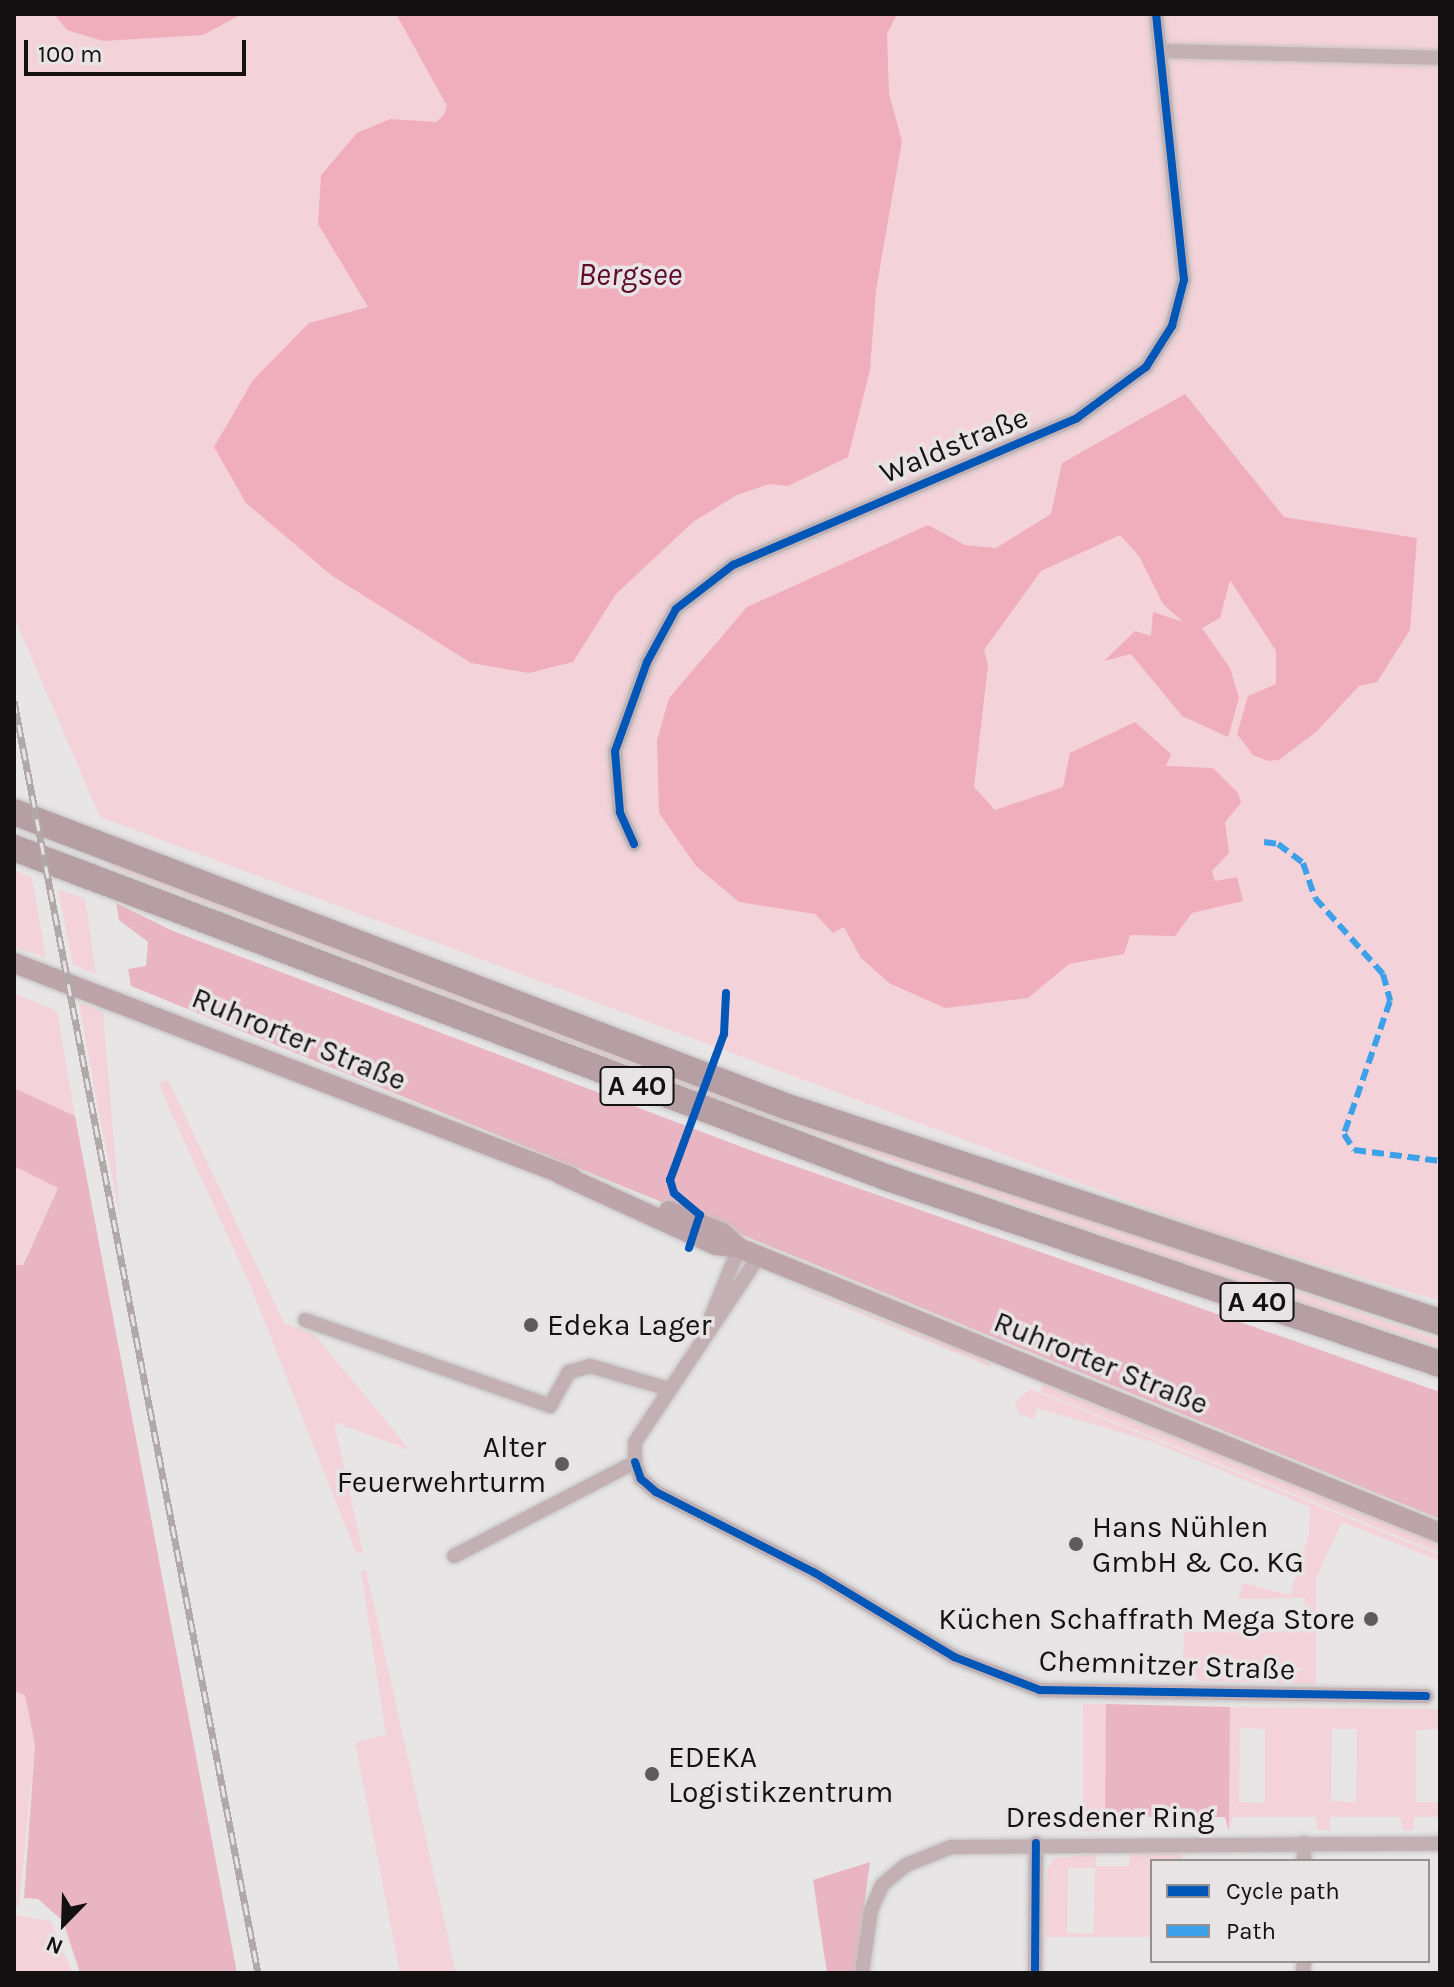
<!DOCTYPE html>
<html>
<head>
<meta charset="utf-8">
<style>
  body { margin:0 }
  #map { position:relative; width:1454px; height:1987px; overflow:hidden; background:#e7e5e6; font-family:Karla,sans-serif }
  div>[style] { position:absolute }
  .green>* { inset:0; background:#f4d2d9; transform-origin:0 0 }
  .forest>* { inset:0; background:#e9b5c2 }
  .water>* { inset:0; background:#f0aebd }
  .roads { filter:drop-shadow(0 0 2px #c5c3c4) drop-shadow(0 0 2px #c5c3c4) }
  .street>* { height:14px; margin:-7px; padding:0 7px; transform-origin:7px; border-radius:7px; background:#c3b0b5 }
  .secondary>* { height:20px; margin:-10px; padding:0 10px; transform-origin:10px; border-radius:10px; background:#bca4aa }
  .highway>* { height:26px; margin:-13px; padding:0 13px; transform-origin:13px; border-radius:13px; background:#b69ea5 }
  .rail>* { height:7px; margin-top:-3.5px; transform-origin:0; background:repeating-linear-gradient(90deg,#e8e4e5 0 12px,#b1a8aa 0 24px); box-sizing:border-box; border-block:2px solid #b1a8aa }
  .quiet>* { height:6px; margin-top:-3px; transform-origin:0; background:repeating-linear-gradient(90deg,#3da1ea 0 12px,transparent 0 18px) }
  .cycleway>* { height:8px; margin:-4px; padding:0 4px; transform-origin:4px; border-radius:4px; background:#0057b8 }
  .dots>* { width:22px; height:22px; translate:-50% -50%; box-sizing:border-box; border:4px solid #e8e4e5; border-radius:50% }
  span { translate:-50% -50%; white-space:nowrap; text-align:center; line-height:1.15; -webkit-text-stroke:7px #e8e4e5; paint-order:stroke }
  .shield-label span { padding:2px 6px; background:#e8e4e5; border:2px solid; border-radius:6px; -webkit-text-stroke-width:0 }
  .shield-label { font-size:28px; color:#131111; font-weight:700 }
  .street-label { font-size:30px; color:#131111 }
  .poi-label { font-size:30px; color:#131111 }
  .left { translate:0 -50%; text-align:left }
  .right { translate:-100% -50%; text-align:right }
  .water-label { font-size:32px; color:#5e0a2a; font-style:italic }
  .frame { position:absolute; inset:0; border:16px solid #131111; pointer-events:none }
  .legend { position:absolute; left:1150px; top:1859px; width:280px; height:104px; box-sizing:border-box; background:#e8e4e5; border:2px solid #939090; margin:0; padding:10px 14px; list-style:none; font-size:24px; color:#131111 }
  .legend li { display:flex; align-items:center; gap:16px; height:40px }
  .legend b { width:40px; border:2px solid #939090 }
  .north { position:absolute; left:24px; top:1883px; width:80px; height:80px; -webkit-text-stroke:6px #e8e4e5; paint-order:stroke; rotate:203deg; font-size:22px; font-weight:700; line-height:32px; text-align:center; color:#131111 }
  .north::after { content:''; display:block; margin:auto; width:28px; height:36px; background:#131111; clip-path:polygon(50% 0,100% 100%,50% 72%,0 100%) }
  .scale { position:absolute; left:24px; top:40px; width:222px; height:36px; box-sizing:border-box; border:4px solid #131111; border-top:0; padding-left:10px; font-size:24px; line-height:28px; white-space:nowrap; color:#131111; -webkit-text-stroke:6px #e8e4e5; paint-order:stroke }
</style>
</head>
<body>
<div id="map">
  <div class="green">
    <i style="clip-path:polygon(14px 14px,54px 14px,67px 30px,203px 35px,242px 14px,1440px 14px,1440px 1301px,1209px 1231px,100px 817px,14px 617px)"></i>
    <i style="clip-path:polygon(109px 861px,708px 1088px,1440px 1340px,1440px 1347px,1204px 1271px,699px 1092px,111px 867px)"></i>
    <i style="clip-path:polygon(14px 870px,32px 878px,46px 957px,14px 947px)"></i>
    <i style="clip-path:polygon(58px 889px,85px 899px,96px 974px,73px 965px)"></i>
    <i style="clip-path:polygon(14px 993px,57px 1011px,75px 1116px,14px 1088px)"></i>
    <i style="clip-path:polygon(79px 1002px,103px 1012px,120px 1215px,98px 1108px)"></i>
    <i style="clip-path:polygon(168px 1080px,284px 1323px,314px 1334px,410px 1450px,334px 1422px,363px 1553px,356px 1553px,249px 1282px,172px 1115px,159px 1083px)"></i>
    <i style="clip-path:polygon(14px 1166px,58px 1187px,22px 1265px,14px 1265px)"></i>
    <i style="clip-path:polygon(773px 1278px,987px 1360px,991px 1367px)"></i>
    <i style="left:1043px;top:1384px;width:428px;height:8px;rotate:22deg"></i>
    <i style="clip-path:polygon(1030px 1389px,1440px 1555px,1440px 1561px,1342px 1522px,1316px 1578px,1316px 1684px,1200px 1681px,1183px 1665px,1184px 1632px,1304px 1631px,1305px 1598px,1238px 1599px,1243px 1583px,1290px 1595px,1309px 1534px,1310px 1507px,1153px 1442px,1037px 1408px,1033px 1419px,1019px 1414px,1015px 1402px)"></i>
    <i style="clip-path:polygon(366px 1570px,456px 1973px,400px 1973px,355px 1742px,386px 1735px,361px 1571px)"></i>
    <i style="clip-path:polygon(14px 1691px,25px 1694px,35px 1745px,19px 1906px,14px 1905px)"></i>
    <i style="left:1083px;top:1704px;width:23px;height:127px"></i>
    <i style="clip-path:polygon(evenodd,1230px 1707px,1440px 1709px,1440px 1729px,1416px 1730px,1416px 1802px,1440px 1802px,1440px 1817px,1414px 1817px,1414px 1830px,1402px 1830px,1401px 1817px,1330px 1817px,1330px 1830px,1317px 1830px,1316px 1817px,1233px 1817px,1229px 1831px,1230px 1707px,1240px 1728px,1265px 1729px,1265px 1803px,1239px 1802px,1240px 1728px,1230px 1707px,1332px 1729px,1357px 1729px,1356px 1802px,1331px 1801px,1332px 1729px)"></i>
    <i style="clip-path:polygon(evenodd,1130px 1853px,1182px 1853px,1182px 1861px,1152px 1861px,1152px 1937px,1046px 1937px,1047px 1871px,1053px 1859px,1095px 1854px,1096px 1866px,1129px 1866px,1130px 1853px,1068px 1868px,1095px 1868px,1094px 1934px,1067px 1933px,1068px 1868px)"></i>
    <i style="clip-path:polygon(14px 1915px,50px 1921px,73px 1973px,14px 1973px)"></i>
  </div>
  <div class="forest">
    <i style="clip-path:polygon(116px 903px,173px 931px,755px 1152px,1440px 1392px,1440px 1519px,131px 986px,128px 969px,146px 966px,148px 942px,119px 920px)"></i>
    <i style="clip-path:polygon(14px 1088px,75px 1116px,237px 1973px,80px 1973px,63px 1921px,38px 1899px,24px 1898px,35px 1745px,25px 1695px,14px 1691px,14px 1265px,23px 1265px,58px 1188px,14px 1166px)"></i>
    <i style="clip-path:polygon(1106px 1704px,1230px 1707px,1229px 1831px,1225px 1817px,1105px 1817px)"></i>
    <i style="clip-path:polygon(870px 1862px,855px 1973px,827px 1973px,813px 1880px)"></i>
  </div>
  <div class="water">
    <i style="clip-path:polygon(54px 14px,242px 14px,203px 35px,103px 41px,67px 30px)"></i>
    <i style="clip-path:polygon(396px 14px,897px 14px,887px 34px,889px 94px,902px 141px,876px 290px,870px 370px,848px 457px,788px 486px,769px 484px,737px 495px,693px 522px,616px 594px,573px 662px,529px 673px,471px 663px,331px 575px,246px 503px,214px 447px,253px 380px,309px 323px,368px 307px,318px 224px,321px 175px,357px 133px,390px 119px,436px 122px,444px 115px,447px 106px)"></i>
    <i style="clip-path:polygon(1185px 394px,1284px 517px,1417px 538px,1410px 630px,1377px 682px,1359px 686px,1317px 731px,1279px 760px,1268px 761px,1253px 755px,1237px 734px,1248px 696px,1276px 684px,1276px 651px,1230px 580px,1220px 618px,1202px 628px,1230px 668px,1239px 698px,1228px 737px,1182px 716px,1131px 654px,1104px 661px,1135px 631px,1151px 636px,1153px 612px,1183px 622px,1163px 604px,1139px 556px,1120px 535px,1041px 571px,984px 650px,988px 665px,974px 787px,995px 810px,1063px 787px,1070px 753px,1135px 722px,1171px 754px,1166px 766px,1213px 768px,1238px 793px,1241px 803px,1225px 822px,1229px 853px,1212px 871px,1215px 881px,1237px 877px,1243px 901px,1192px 913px,1175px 936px,1130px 935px,1124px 954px,1069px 964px,1028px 998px,945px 1008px,889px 983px,861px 958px,844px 927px,833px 933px,815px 914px,739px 902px,696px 866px,659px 813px,657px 740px,669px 698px,747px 607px,928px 525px,965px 545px,996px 548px,1051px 514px,1062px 463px)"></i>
  </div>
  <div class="roads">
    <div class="street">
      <i style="left:1162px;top:51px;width:278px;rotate:1.4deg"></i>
      <i style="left:634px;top:844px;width:35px;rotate:-114deg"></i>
      <i style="left:620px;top:812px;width:61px;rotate:-94.7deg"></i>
      <i style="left:615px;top:751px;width:95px;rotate:-70.2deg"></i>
      <i style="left:647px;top:662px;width:60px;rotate:-61.3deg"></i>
      <i style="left:676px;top:609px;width:72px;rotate:-37.7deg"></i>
      <i style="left:733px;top:565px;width:374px;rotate:-23.1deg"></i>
      <i style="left:1077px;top:418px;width:86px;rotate:-36.5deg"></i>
      <i style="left:1146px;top:367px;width:49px;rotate:-57.6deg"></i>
      <i style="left:1172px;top:326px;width:48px;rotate:-75.4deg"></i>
      <i style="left:1184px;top:280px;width:267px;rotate:-96deg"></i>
      <i style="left:711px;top:1317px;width:74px;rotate:-67.9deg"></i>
      <i style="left:305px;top:1320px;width:260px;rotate:19.3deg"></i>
      <i style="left:550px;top:1406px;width:39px;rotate:-61deg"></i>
      <i style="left:569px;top:1372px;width:22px;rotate:-16deg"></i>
      <i style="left:590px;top:1366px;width:82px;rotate:16.2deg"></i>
      <i style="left:635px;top:1462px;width:18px;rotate:71deg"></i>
      <i style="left:641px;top:1479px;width:20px;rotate:41deg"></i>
      <i style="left:656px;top:1492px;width:178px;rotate:27deg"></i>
      <i style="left:815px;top:1573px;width:162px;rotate:31.1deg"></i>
      <i style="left:954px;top:1657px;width:92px;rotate:21deg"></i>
      <i style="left:1040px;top:1690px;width:386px;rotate:0.9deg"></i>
      <i style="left:454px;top:1556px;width:204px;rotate:-27.4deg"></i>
      <i style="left:635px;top:1462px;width:20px;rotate:-90deg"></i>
      <i style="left:635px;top:1442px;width:224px;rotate:-56.3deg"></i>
      <i style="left:1304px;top:1861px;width:18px;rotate:-90deg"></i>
      <i style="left:862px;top:1973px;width:64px;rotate:-81.9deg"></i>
      <i style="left:871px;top:1910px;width:27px;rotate:-66deg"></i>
      <i style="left:882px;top:1885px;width:31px;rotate:-40deg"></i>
      <i style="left:906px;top:1865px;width:48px;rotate:-21.8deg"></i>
      <i style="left:951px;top:1847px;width:489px;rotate:-0.4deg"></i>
      <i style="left:1035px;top:1973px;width:130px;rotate:-89.6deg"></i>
      <i style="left:1303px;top:1973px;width:12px;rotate:-85deg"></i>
    </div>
    <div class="secondary">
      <i style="left:14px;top:963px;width:597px;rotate:21.02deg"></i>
      <i style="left:560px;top:1174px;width:171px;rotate:24.5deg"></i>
      <i style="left:716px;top:1245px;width:23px;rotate:7deg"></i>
      <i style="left:739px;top:1248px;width:757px;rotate:22.12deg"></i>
      <i style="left:669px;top:1211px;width:57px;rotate:22.5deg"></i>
      <i style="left:722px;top:1233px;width:18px;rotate:41deg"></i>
    </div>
    <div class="highway">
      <i style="left:14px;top:812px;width:825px;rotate:20.87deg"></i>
      <i style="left:785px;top:1106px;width:690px;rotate:18.25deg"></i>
      <i style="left:14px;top:848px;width:934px;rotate:20.69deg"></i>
      <i style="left:888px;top:1178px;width:582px;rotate:18.62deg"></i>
    </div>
  </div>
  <div class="rail">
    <i style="left:14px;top:701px;width:1295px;rotate:79.14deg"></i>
  </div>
  <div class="quiet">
    <i style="left:1264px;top:842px;width:14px;rotate:8deg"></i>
    <i style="left:1278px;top:844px;width:31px;rotate:37deg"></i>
    <i style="left:1303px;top:863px;width:37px;rotate:71deg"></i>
    <i style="left:1315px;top:898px;width:102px;rotate:48.2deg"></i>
    <i style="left:1383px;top:974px;width:28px;rotate:75deg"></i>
    <i style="left:1390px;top:1001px;width:141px;rotate:109.1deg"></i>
    <i style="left:1344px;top:1134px;width:19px;rotate:58deg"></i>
    <i style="left:1354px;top:1150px;width:87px;rotate:7.3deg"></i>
  </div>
  <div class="cycleway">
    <i style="left:634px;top:844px;width:35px;rotate:-114deg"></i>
    <i style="left:620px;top:812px;width:61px;rotate:-94.7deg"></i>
    <i style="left:615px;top:751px;width:95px;rotate:-70.2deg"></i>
    <i style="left:647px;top:662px;width:60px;rotate:-61.3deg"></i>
    <i style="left:676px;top:609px;width:72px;rotate:-37.7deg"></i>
    <i style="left:733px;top:565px;width:374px;rotate:-23.1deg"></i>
    <i style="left:1077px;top:418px;width:86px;rotate:-36.5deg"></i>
    <i style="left:1146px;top:367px;width:49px;rotate:-57.6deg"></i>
    <i style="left:1172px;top:326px;width:48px;rotate:-75.4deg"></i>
    <i style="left:1184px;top:280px;width:267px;rotate:-96deg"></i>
    <i style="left:689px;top:1248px;width:35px;rotate:-72deg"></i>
    <i style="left:700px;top:1215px;width:34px;rotate:-140deg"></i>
    <i style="left:674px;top:1193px;width:14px;rotate:-107deg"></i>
    <i style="left:670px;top:1180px;width:156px;rotate:-69.7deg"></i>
    <i style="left:724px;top:1034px;width:41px;rotate:-87.2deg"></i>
    <i style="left:635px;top:1462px;width:18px;rotate:71deg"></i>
    <i style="left:641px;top:1479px;width:20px;rotate:41deg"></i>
    <i style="left:656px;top:1492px;width:178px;rotate:27deg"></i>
    <i style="left:815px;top:1573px;width:162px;rotate:31.1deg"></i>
    <i style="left:954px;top:1657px;width:92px;rotate:21deg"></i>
    <i style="left:1040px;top:1690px;width:386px;rotate:0.9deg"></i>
    <i style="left:1035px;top:1973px;width:130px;rotate:-89.6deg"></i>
  </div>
  <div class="dots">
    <i style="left:531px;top:1325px;background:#5d5b5c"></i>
    <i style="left:562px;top:1464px;background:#5d5b5c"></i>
    <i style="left:1076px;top:1544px;background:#5d5b5c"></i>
    <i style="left:1371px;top:1619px;background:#5d5b5c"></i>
    <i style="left:652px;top:1774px;background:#5d5b5c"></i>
  </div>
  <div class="shield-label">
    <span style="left:637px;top:1086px">A 40</span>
    <span style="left:1257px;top:1302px">A 40</span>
  </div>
  <div class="street-label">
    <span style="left:954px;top:445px;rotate:-22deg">Waldstraße</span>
    <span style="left:299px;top:1039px;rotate:22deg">Ruhrorter Straße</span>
    <span style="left:1101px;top:1363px;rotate:22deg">Ruhrorter Straße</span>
    <span style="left:1167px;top:1665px;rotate:2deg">Chemnitzer Straße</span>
    <span style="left:1110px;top:1817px">Dresdener Ring</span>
  </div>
  <div class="poi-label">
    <span class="left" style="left:547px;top:1325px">Edeka Lager</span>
    <span class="right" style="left:546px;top:1464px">Alter<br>Feuerwehrturm</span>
    <span class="left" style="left:1092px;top:1544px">Hans Nühlen<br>GmbH &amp; Co. KG</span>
    <span class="right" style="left:1355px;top:1619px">Küchen Schaffrath Mega Store</span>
    <span class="left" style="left:668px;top:1774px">EDEKA<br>Logistikzentrum</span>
  </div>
  <div class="water-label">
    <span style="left:630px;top:275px">Bergsee</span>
  </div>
  <div class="frame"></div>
  <ul class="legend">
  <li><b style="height:10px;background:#0057b8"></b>Cycle path</li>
  <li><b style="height:10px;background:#3da1ea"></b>Path</li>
  </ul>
  <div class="north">N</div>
  <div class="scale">100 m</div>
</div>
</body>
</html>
